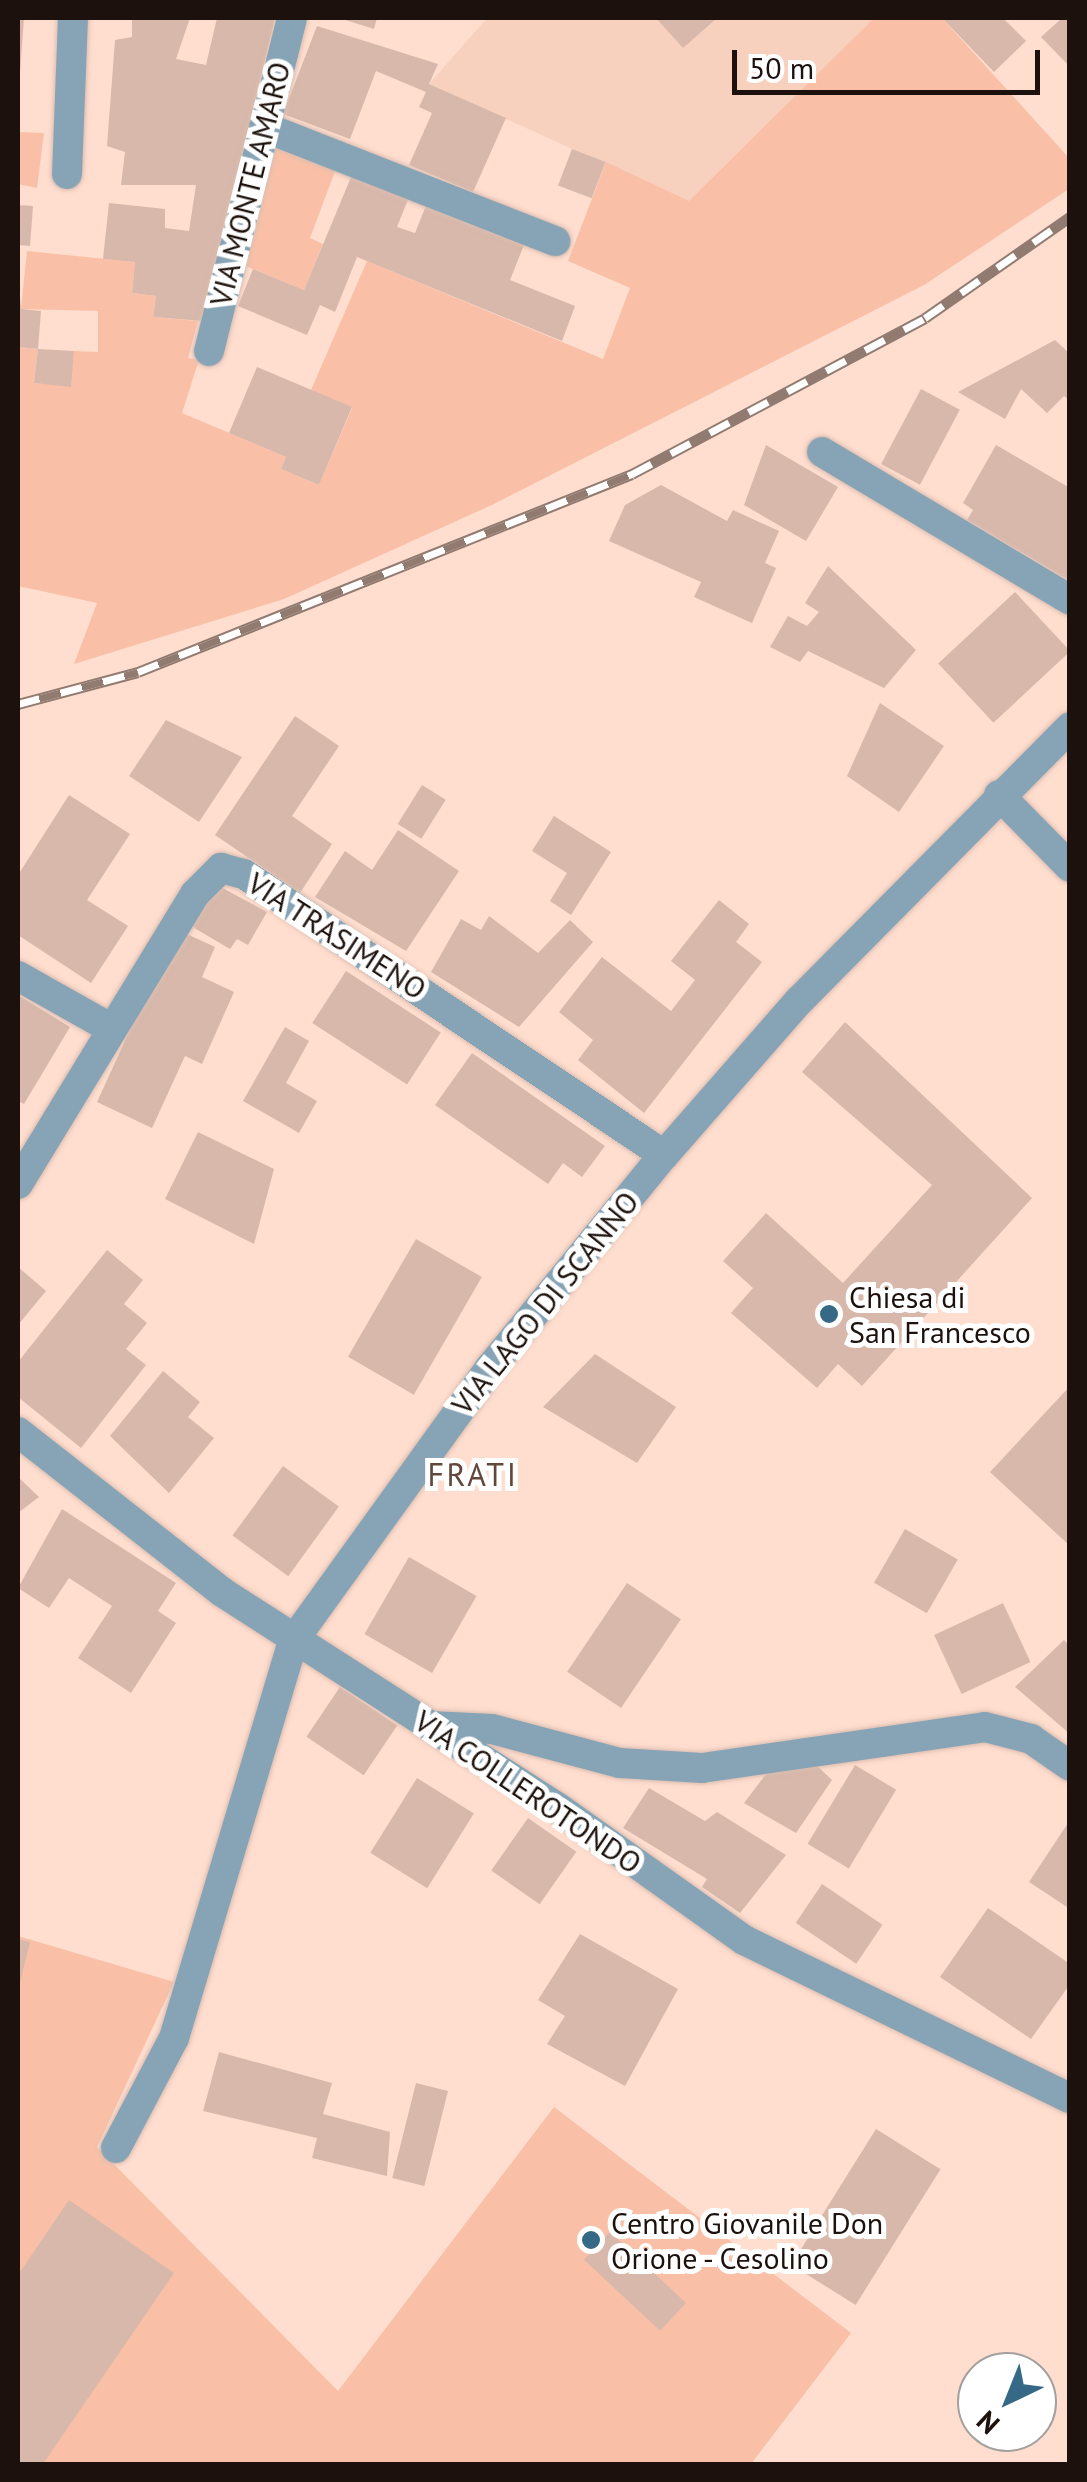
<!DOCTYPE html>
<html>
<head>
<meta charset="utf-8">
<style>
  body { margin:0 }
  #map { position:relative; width:1087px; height:2482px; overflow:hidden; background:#ffdecf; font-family:"PT Sans",sans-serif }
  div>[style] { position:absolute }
  .built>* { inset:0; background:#f8d0be }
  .green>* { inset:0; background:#f9c0a7 }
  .building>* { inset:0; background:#d7b8aa; transform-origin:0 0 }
  .roads { filter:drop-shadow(0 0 2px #dbbdb0) drop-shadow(0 0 2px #dbbdb0) }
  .minor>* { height:30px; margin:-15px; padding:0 15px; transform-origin:15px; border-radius:15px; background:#87a4b7 }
  .rail>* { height:11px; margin-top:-5.5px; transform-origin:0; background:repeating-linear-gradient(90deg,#fff 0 22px,#917b71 0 44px); box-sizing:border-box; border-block:2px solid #917b71 }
  .dots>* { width:28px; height:28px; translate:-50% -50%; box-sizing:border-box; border:5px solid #fff; border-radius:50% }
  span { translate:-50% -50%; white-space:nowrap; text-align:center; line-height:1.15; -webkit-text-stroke:10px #fff; paint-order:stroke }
  .street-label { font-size:30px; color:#1c110c }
  .poi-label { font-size:30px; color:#1c110c }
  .left { translate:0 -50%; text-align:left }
  .neighbourhood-label { font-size:32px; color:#62483c; letter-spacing:2.5px }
  .frame { position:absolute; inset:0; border:20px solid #1c110c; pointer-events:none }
  .north { position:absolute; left:957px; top:2352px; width:100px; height:100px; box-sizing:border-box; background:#fff; border:2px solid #a4a09e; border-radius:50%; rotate:223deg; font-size:28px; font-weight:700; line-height:40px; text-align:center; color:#1c110c }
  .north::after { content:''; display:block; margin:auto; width:35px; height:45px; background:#366986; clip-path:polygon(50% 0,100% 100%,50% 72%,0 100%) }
  .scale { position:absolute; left:732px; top:50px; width:308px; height:45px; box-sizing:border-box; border:5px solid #1c110c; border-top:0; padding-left:12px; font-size:30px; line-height:35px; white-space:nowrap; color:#1c110c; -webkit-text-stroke:8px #fff; paint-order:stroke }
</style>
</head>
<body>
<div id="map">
  <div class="built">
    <i style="clip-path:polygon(487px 18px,874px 18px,689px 202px,429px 84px)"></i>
  </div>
  <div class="green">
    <i style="clip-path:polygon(874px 18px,942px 18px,1069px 158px,1069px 189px,924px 285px,494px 504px,284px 599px,74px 664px,97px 603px,18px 586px,18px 347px,38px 349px,34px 383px,70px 386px,74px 351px,98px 352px,98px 311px,21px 309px,27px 251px,135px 262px,132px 293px,156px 296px,153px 317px,198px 321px,188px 358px,199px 360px,182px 413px,286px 457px,281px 469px,319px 485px,352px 408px,311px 390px,367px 261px,603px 359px,630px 288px,568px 261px,606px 162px,689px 201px)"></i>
    <i style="clip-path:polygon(18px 132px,44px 133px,37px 188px,18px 184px)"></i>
    <i style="clip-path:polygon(270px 137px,337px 166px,310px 238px,323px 244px,304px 290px,236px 262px)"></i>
    <i style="clip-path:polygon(18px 1936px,174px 1982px,97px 2147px,338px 2391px,554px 2107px,851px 2333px,751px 2464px,18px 2464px)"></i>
  </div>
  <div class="building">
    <i style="clip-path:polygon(18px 18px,24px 18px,20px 73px,18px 73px)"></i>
    <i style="clip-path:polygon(132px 18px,190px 18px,176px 59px,206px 65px,217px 18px,275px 18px,202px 321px,153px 317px,156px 296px,132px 293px,135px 262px,103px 259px,109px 203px,165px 209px,165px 228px,189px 231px,196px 185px,121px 185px,125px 152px,107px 146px,115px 40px,132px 37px)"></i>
    <i style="clip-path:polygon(339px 18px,377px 18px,374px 29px)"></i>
    <i style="clip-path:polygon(656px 18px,717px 18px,683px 48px)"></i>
    <i style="clip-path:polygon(942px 18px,1003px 18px,1026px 41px,994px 72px)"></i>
    <i style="clip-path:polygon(1062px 18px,1070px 18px,1070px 67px,1041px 37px)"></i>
    <i style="clip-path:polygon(317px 26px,438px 64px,429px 84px,506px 118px,473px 192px,409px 165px,432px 113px,419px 107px,426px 92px,376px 71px,350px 139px,283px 114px)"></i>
    <i style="left:572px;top:149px;width:36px;height:39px;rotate:21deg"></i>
    <i style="clip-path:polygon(354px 170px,411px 192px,397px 227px,415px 233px,427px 203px,526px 240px,510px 280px,575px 306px,562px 341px,357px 257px,335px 312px,320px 305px,307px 335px,238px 306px,253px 269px,304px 290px)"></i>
    <i style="clip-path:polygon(18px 205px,33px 206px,30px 246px,18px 245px)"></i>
    <i style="clip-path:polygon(18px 270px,21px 309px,41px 311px,38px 349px,74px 351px,71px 387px,34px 383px,38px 349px,18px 347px)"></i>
    <i style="clip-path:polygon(1055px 340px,1070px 354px,1070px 401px,1064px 396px,1047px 413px,1021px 389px,1005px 419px,958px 392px)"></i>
    <i style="clip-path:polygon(257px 367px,352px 407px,319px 485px,281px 469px,286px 457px,229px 433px)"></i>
    <i style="left:921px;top:389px;width:44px;height:85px;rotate:28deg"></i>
    <i style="clip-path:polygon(766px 445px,838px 487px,806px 541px,744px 505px)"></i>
    <i style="clip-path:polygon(996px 445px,1070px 488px,1070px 581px,967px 520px,973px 510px,963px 503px)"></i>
    <i style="clip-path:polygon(661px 485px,727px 521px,733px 510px,779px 531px,765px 563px,776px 568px,752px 623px,694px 597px,701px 582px,609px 541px,625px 505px)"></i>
    <i style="clip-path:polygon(828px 566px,916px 650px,884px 688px,808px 651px,800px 662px,770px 647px,788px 616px,807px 626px,819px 612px,805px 603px)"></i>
    <i style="left:1015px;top:592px;width:81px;height:105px;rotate:47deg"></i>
    <i style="clip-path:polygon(880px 703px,944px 746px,899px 812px,847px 776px)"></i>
    <i style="clip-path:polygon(295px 716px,339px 746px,292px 816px,332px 844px,300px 893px,215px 835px)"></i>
    <i style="clip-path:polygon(166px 720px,242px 757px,199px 822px,129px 776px)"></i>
    <i style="left:422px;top:785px;width:28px;height:46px;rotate:32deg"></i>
    <i style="clip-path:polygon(69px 795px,130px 834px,87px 900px,128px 926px,91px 983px,18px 935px,18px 875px)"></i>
    <i style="clip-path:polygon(554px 816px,611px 852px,571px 915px,550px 901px,567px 873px,532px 851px)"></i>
    <i style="clip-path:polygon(398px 830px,459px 871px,406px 951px,315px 897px,345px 851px,372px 870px)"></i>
    <i style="clip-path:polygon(215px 884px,267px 912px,248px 945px,237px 939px,230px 949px,191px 926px)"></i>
    <i style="clip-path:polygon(719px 900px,749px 924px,736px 942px,762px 962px,644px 1113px,578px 1060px,593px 1040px,559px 1012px,602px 957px,671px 1011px,695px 980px,671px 961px)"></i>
    <i style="clip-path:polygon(489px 916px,538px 953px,570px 920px,593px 942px,519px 1027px,431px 972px,461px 919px,481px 930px)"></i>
    <i style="clip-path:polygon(176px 929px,215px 947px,202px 977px,234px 992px,202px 1064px,185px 1056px,152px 1128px,97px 1102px)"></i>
    <i style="left:346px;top:971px;width:113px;height:62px;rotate:33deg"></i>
    <i style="clip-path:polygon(18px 995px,70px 1027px,24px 1104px,18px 1101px)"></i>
    <i style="clip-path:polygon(845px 1022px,1032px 1198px,862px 1386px,838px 1364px,817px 1388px,731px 1313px,753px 1288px,723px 1261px,766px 1213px,843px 1283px,932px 1185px,802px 1072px)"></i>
    <i style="clip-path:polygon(285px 1027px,309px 1041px,286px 1083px,317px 1101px,299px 1133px,243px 1101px)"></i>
    <i style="clip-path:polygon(472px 1053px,605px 1146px,582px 1177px,563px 1163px,548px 1184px,435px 1105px)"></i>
    <i style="clip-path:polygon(198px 1132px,274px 1169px,254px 1244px,165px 1199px)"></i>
    <i style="left:416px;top:1239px;width:76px;height:136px;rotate:30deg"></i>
    <i style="clip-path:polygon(107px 1250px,143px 1280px,124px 1304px,147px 1323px,126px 1349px,146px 1365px,81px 1448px,18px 1397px,18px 1362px)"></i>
    <i style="clip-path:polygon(18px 1267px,46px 1291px,18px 1325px)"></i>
    <i style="clip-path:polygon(595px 1354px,676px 1407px,637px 1463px,543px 1407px)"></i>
    <i style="clip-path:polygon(163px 1371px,200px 1402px,188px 1417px,214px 1438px,169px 1493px,110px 1436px)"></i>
    <i style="clip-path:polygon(1070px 1386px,1070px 1546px,990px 1472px)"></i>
    <i style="left:283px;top:1466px;width:69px;height:86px;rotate:36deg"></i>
    <i style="clip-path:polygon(18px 1477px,39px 1497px,18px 1513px)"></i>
    <i style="clip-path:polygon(62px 1509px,176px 1583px,158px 1611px,176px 1623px,131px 1693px,78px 1658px,112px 1606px,69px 1578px,49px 1608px,18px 1588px)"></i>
    <i style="left:905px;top:1529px;width:61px;height:62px;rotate:30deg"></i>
    <i style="left:409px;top:1557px;width:78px;height:89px;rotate:30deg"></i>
    <i style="left:627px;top:1583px;width:65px;height:107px;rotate:34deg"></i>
    <i style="left:1003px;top:1603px;width:65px;height:76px;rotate:65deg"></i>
    <i style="clip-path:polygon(1064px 1640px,1070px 1646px,1070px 1734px,1015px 1687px)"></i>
    <i style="left:340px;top:1687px;width:69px;height:60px;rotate:34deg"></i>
    <i style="clip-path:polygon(814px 1763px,832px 1780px,796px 1833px,744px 1803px,766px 1774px)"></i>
    <i style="left:855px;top:1765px;width:48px;height:92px;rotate:31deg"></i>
    <i style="left:417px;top:1778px;width:67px;height:88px;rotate:32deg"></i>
    <i style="clip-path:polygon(649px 1788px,705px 1821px,717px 1812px,786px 1855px,740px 1913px,702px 1887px,707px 1879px,623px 1828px)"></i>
    <i style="left:528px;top:1818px;width:59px;height:64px;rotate:35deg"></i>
    <i style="clip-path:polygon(1070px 1820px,1070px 1909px,1029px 1882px)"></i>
    <i style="left:822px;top:1884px;width:73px;height:47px;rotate:34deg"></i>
    <i style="clip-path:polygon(988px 1908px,1070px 1964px,1070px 1984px,1031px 2039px,940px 1977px)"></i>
    <i style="clip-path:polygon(580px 1934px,678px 1989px,625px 2086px,547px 2044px,565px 2016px,538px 2000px)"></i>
    <i style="clip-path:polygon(18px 1939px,30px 1942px,19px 1987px,18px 1987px)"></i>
    <i style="clip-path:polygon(219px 2052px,332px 2083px,323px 2114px,390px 2132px,387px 2176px,312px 2158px,317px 2138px,203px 2111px)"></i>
    <i style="left:416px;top:2083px;width:33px;height:98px;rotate:14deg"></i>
    <i style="left:876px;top:2129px;width:76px;height:160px;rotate:32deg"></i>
    <i style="clip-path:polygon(69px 2200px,174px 2273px,43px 2464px,18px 2464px,18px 2275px)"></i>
    <i style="left:610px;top:2232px;width:104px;height:38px;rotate:43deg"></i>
  </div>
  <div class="roads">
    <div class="minor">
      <i style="left:264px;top:127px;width:313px;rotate:21.4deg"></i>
      <i style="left:67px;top:174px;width:156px;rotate:-87.8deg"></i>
      <i style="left:209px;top:351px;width:343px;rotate:-76deg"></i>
      <i style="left:822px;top:452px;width:289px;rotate:30.8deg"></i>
      <i style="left:999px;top:795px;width:101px;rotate:45.4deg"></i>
      <i style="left:18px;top:976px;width:108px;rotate:29.4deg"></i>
      <i style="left:18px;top:1184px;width:340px;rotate:-58.6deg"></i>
      <i style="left:195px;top:894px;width:37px;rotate:-45deg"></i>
      <i style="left:221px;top:868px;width:24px;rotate:15deg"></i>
      <i style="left:244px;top:874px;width:505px;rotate:33.78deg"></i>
      <i style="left:18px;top:1432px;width:259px;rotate:38.1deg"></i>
      <i style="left:222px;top:1592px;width:398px;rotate:32.7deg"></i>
      <i style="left:557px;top:1807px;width:229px;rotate:35.4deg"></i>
      <i style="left:744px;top:1940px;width:362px;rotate:25.9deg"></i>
      <i style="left:431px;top:1726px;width:61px;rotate:2.8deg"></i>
      <i style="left:492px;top:1729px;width:132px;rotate:14.9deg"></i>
      <i style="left:620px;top:1763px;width:82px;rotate:3.5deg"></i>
      <i style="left:702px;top:1768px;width:286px;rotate:-8.2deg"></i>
      <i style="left:985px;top:1727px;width:48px;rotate:14.6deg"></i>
      <i style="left:1031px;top:1739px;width:47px;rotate:34.7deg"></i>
      <i style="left:116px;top:2148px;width:124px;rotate:-62.2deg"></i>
      <i style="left:174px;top:2038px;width:414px;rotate:-73.3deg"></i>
      <i style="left:293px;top:1641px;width:337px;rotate:-54.2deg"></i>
      <i style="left:490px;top:1368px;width:275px;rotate:-50.8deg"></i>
      <i style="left:664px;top:1155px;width:205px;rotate:-48.8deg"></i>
      <i style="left:799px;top:1001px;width:385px;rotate:-45.3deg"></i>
    </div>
  </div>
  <div class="rail">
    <i style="left:18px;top:704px;width:124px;rotate:-14.9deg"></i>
    <i style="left:138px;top:672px;width:532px;rotate:-21.84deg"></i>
    <i style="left:632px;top:474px;width:332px;rotate:-28deg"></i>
    <i style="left:925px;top:318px;width:177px;rotate:-34.9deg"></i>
  </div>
  <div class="dots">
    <i style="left:829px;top:1314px;background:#366986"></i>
    <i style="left:591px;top:2240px;background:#366986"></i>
  </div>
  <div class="street-label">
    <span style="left:250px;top:184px;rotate:-76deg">VIA MONTE AMARO</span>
    <span style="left:337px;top:936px;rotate:33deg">VIA TRASIMENO</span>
    <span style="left:545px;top:1303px;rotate:-51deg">VIA LAGO DI SCANNO</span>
    <span style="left:528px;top:1792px;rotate:34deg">VIA COLLEROTONDO</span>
  </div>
  <div class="poi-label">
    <span class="left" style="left:849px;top:1314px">Chiesa di<br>San Francesco</span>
    <span class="left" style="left:611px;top:2240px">Centro Giovanile Don<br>Orione - Cesolino</span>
  </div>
  <div class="neighbourhood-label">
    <span style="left:473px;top:1474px">FRATI</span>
  </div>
  <div class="frame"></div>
  <div class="north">N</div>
  <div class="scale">50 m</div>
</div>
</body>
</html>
